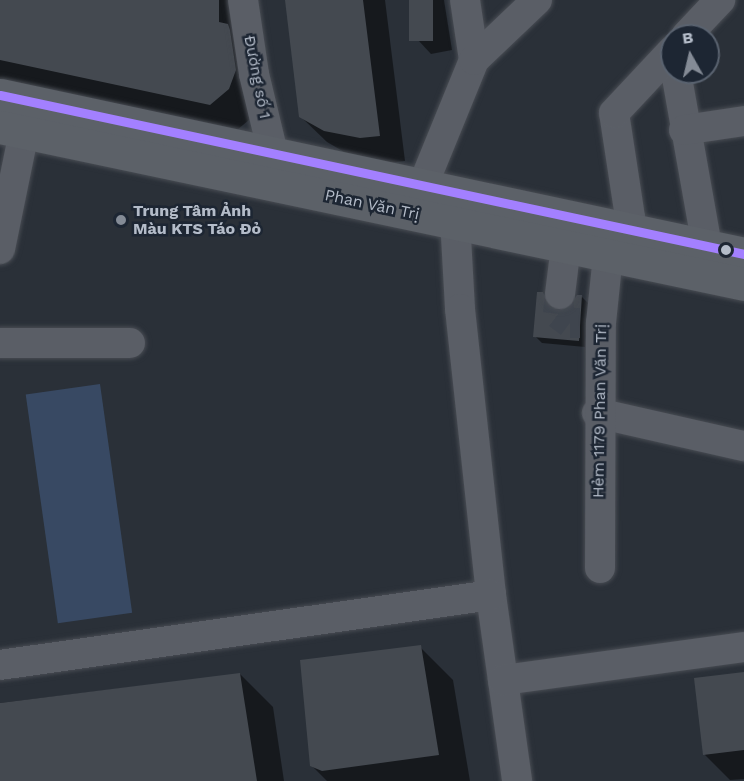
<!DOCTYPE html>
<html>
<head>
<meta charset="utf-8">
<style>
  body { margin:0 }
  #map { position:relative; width:744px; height:781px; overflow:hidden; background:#2a3038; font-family:"Work Sans",sans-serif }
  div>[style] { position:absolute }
  .water>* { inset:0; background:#384963; transform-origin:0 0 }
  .shadow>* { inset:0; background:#0007 }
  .building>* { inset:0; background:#444950; transform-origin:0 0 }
  .minor-tunnel>* { height:30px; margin-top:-15px; transform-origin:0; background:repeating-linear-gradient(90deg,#3f454e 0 30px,transparent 0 45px) }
  .roads { filter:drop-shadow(0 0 2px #484c53) drop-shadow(0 0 2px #484c53) }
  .minor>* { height:30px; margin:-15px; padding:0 15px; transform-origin:15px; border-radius:15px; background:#5a5e66 }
  .major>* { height:33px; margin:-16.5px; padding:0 16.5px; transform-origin:16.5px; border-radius:16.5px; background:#5c6168 }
  .bus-1>* { height:9px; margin:-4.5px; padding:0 4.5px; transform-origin:4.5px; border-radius:4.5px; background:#a380ff }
  .dots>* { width:16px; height:16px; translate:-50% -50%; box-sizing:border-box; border:3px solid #1d2633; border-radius:50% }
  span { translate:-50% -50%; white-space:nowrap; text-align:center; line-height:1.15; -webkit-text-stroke:5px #1d2633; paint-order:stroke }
  .street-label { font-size:16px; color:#b4bcc9 }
  .poi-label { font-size:16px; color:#b4bcc9; font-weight:700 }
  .left { translate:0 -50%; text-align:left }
  .north { position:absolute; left:660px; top:24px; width:60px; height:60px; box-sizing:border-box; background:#1d2633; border:2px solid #59626f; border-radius:50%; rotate:352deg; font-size:16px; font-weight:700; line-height:24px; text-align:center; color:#b4bcc9 }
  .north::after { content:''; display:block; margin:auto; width:21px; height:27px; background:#848b96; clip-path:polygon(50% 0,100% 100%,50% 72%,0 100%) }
</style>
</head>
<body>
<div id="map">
  <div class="water">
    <i style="left:100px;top:384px;width:231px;height:75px;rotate:82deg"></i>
  </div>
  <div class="shadow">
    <i style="clip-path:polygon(0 0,244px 0,255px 115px,237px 130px,0 79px)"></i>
    <i style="clip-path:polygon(286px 0,385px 0,405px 161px,387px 163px,351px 156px,327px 142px,300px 116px)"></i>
    <i style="clip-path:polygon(411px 0,444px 0,452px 50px,431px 54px,417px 39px)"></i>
    <i style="clip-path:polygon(542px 294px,558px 313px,568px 311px,582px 297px,589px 304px,585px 347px,542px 343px,535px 336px)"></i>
    <i style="clip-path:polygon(420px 647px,453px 680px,470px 781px,327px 781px,312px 766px)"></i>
    <i style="clip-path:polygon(744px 673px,744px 779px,730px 780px,705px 755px)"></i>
    <i style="clip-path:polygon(240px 674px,273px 707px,284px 781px,0 781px,0 703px)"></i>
  </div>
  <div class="building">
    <i style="clip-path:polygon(0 0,219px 0,219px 22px,228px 24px,230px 30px,236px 70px,229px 89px,210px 105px,0 60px)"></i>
    <i style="clip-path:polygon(285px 0,363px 0,380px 136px,360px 138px,324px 131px,299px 117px)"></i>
    <i style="left:409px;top:0;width:24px;height:41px"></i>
    <i style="clip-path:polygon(537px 292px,543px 292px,549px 307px,558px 311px,567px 310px,577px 295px,582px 295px,579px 341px,533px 337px)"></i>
    <i style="clip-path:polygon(421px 645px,439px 755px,322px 771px,310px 766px,300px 660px)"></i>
    <i style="clip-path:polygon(744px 672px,744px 750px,703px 755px,694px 678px)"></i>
    <i style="clip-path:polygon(240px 673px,257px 781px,0 781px,0 703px)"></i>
  </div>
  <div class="minor-tunnel">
    <i style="left:560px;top:294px;width:20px;rotate:96deg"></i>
    <i style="left:558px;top:314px;width:15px;rotate:37deg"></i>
    <i style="left:570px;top:323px;width:10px"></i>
  </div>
  <div class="roads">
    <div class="minor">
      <i style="left:243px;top:0;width:75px;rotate:81.5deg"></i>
      <i style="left:254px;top:74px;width:81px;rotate:76.5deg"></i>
      <i style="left:465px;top:0;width:61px;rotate:81.5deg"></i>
      <i style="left:686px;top:36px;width:50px;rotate:-46.6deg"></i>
      <i style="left:676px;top:72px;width:177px;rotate:79.9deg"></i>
      <i style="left:684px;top:130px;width:61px;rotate:-8.5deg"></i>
      <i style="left:423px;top:185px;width:135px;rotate:-67.8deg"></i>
      <i style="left:474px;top:60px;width:87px;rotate:-43.6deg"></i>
      <i style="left:454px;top:201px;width:108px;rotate:86.8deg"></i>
      <i style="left:460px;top:309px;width:288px;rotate:83.8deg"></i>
      <i style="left:491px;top:595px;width:188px;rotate:82deg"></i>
      <i style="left:0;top:249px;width:119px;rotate:-78.4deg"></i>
      <i style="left:560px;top:294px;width:48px;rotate:-82.9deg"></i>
      <i style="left:0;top:343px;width:130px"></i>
      <i style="left:597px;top:413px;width:151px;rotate:12.7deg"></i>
      <i style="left:600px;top:568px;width:245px;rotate:-89.8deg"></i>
      <i style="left:601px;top:323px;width:68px;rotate:-84.1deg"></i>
      <i style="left:608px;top:255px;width:30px;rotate:-67deg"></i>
      <i style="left:620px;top:227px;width:14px;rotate:-45deg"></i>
      <i style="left:630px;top:217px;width:105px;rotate:-98.7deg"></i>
      <i style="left:614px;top:113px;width:85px;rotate:-46.9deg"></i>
      <i style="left:0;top:665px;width:496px;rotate:-8.1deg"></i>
      <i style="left:503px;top:680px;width:243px;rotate:-7.8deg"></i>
    </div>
    <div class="major">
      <i style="left:0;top:95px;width:761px;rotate:12.06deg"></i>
      <i style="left:0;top:127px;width:760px;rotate:11.92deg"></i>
    </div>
  </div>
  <div class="bus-1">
    <i style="left:0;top:95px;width:761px;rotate:12.06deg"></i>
  </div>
  <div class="dots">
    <i style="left:121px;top:220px;background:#848b96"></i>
    <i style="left:726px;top:250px;background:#b4bcc9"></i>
  </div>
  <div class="street-label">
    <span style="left:257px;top:77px;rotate:79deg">Đường số 1</span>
    <span style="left:372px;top:205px;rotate:12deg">Phan Văn Trị</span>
    <span style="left:600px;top:411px;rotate:-89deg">Hẻm 1179 Phan Văn Trị</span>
  </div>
  <div class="poi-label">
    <span class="left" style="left:133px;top:220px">Trung Tâm Ảnh<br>Màu KTS Táo Đỏ</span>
  </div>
  <div class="north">B</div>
</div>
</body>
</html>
